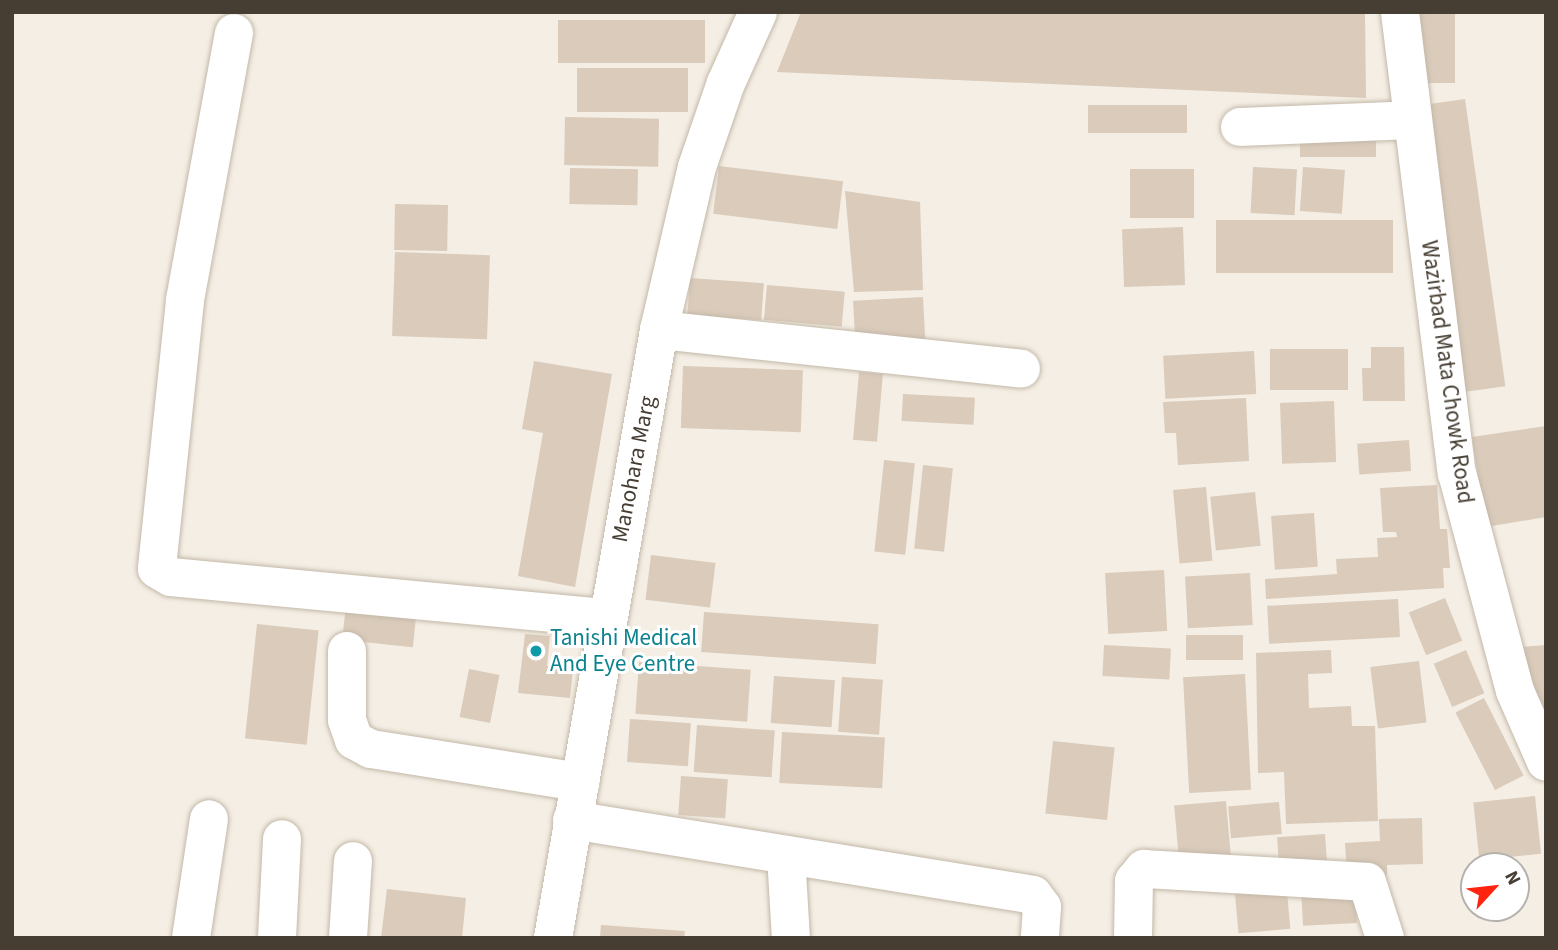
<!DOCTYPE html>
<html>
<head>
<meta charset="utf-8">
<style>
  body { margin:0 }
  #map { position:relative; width:1558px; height:950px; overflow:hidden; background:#f4eee4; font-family:"Source Sans 3",sans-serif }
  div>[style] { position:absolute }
  .building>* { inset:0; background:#dacbbb; transform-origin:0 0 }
  .roads { filter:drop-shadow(0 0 2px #c3b8a8) drop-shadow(0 0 2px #c3b8a8) }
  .minor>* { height:38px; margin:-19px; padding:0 19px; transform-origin:19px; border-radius:19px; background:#fff }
  .dots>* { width:19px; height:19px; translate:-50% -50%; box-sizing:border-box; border:4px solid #fff; border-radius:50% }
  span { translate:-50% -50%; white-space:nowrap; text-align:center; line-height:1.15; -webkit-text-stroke:6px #fff; paint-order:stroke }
  .street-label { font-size:23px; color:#473e33 }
  .culture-label { font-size:23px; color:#0d838f }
  .left { translate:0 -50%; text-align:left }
  .frame { position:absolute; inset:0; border:14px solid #473e33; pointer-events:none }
  .north { position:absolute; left:1460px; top:852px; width:70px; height:70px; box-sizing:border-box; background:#fff; border:2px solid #b5b2ad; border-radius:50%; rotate:63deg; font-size:19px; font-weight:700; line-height:28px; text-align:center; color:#473e33 }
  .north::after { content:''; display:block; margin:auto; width:24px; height:32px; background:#ff2310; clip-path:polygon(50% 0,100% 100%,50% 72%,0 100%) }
</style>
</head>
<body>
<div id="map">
  <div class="building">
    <i style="clip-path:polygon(801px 12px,1365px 12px,1366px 98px,777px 72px)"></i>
    <i style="left:1417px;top:12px;width:38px;height:71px"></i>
    <i style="left:705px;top:20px;width:43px;height:147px;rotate:90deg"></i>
    <i style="left:577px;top:68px;width:111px;height:44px"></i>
    <i style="left:1465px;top:99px;width:290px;height:53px;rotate:82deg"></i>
    <i style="left:1088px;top:105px;width:99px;height:28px"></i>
    <i style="left:565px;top:117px;width:94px;height:48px;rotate:1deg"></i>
    <i style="left:1376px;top:138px;width:19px;height:76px;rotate:90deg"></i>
    <i style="left:719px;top:166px;width:125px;height:48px;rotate:7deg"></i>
    <i style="left:1253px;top:167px;width:44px;height:46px;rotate:3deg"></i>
    <i style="left:1303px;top:167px;width:42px;height:44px;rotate:4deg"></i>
    <i style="left:570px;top:168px;width:68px;height:36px;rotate:1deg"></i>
    <i style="left:1130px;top:169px;width:64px;height:49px"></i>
    <i style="clip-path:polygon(845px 191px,920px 202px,923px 290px,854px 292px)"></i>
    <i style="left:395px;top:204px;width:53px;height:46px;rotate:1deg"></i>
    <i style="left:1393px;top:220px;width:53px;height:177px;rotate:90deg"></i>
    <i style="left:1183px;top:227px;width:58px;height:61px;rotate:88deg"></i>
    <i style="left:395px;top:252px;width:95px;height:84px;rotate:2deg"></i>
    <i style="left:690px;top:278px;width:74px;height:37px;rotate:4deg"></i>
    <i style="left:767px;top:285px;width:78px;height:35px;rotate:5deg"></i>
    <i style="left:923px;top:297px;width:42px;height:70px;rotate:87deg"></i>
    <i style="clip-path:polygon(1371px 347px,1404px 347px,1405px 401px,1363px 401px,1362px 368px,1371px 368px)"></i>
    <i style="left:1270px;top:349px;width:78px;height:41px"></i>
    <i style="left:1254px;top:351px;width:43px;height:91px;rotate:87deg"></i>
    <i style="clip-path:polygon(534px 361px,612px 374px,575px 587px,518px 576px,543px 433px,522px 429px)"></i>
    <i style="left:683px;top:366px;width:120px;height:62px;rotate:2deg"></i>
    <i style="left:859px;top:372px;width:24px;height:68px;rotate:5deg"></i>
    <i style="left:903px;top:394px;width:72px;height:27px;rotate:3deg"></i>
    <i style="clip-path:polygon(1246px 398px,1249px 461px,1178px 465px,1176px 433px,1165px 433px,1163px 402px)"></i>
    <i style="left:1334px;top:401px;width:61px;height:54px;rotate:88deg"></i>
    <i style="clip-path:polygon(1546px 426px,1546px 517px,1486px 527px,1472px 437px)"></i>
    <i style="left:1409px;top:440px;width:31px;height:52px;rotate:86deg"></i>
    <i style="left:884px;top:460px;width:31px;height:92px;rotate:6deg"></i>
    <i style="left:923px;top:465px;width:30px;height:84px;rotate:6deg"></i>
    <i style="clip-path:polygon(1437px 485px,1440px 529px,1447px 529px,1450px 568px,1443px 568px,1444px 588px,1266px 599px,1265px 579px,1337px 574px,1336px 559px,1378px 557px,1377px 538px,1397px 537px,1396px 532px,1383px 532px,1380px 488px)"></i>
    <i style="left:1206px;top:487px;width:74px;height:33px;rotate:85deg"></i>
    <i style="left:1255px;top:492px;width:54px;height:45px;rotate:84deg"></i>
    <i style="left:1314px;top:513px;width:54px;height:43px;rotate:86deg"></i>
    <i style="left:651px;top:555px;width:65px;height:45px;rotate:7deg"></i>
    <i style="left:1164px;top:570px;width:61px;height:59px;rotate:87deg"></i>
    <i style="left:1250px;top:573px;width:52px;height:65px;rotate:87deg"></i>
    <i style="left:1445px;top:598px;width:46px;height:39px;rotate:68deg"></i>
    <i style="left:1398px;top:599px;width:38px;height:131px;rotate:87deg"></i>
    <i style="left:346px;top:604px;width:71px;height:36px;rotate:6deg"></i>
    <i style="left:704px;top:612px;width:175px;height:40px;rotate:4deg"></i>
    <i style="left:257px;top:624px;width:62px;height:115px;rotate:6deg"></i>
    <i style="clip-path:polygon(525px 634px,550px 636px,547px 666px,573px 669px,570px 698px,518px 693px)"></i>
    <i style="left:1243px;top:635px;width:25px;height:57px;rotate:90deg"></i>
    <i style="left:1104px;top:645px;width:67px;height:31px;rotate:3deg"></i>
    <i style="clip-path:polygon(1546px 645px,1546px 707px,1526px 708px,1520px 647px)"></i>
    <i style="clip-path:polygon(1331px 650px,1332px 673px,1308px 674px,1309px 708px,1351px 706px,1352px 726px,1375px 726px,1378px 821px,1286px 824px,1284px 772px,1258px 773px,1256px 653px)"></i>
    <i style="left:1466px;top:650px;width:47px;height:35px;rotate:67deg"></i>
    <i style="left:1419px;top:661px;width:62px;height:49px;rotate:83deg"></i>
    <i style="left:639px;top:662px;width:112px;height:52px;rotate:4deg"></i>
    <i style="left:469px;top:669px;width:31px;height:49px;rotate:11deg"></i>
    <i style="left:1245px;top:674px;width:116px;height:62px;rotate:87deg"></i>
    <i style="left:774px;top:676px;width:61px;height:47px;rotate:4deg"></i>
    <i style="left:842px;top:677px;width:41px;height:55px;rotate:4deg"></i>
    <i style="left:1484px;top:698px;width:87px;height:32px;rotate:63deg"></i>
    <i style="left:630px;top:719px;width:61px;height:43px;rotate:4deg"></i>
    <i style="left:697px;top:725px;width:78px;height:47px;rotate:4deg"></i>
    <i style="left:782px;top:732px;width:103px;height:51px;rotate:3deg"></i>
    <i style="left:1053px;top:741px;width:62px;height:73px;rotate:6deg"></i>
    <i style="left:681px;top:776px;width:47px;height:39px;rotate:4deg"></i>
    <i style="left:1535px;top:796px;width:58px;height:62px;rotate:84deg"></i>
    <i style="left:1226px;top:801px;width:56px;height:52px;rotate:85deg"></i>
    <i style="left:1279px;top:802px;width:32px;height:51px;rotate:85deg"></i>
    <i style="clip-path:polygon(1422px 818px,1423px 864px,1387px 865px,1387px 875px,1347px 876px,1345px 843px,1380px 841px,1379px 819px)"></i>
    <i style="left:1325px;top:834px;width:29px;height:48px;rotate:86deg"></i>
    <i style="left:1286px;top:880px;width:49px;height:52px;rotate:85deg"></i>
    <i style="left:1355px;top:886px;width:37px;height:54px;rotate:87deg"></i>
    <i style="clip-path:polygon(387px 889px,466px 898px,462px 938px,381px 938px)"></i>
    <i style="clip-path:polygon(601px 925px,685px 931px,684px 938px,600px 938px)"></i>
  </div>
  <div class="roads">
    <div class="minor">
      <i style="left:1400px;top:12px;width:465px;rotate:83deg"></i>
      <i style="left:1457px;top:473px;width:226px;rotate:75.1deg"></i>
      <i style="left:1515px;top:691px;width:77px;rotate:66.4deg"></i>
      <i style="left:234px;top:33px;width:272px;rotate:100.4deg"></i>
      <i style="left:185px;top:301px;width:269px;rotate:96deg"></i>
      <i style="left:157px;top:569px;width:16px;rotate:30deg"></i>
      <i style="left:171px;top:577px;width:437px;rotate:5.4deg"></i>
      <i style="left:1240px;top:127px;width:171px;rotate:-2.3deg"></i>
      <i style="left:659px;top:330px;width:364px;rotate:6.1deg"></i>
      <i style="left:347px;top:651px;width:69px;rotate:90deg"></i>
      <i style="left:347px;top:720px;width:21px;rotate:71deg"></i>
      <i style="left:354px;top:740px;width:19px;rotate:28deg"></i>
      <i style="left:371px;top:749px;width:212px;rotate:9deg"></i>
      <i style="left:572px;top:820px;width:467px;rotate:9.2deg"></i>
      <i style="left:1033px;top:895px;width:15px;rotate:53deg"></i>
      <i style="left:1042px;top:907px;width:31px;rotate:94deg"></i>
      <i style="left:786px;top:855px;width:83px;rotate:86.6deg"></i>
      <i style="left:191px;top:938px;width:120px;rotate:-81.4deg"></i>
      <i style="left:277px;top:938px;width:99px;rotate:-87.1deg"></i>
      <i style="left:348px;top:938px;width:77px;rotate:-86.3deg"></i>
      <i style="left:553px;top:938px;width:617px;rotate:-80.11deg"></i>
      <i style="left:659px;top:330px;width:167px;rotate:-76.9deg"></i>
      <i style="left:697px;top:167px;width:89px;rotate:-71deg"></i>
      <i style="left:726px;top:83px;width:78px;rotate:-65.7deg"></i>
      <i style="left:1133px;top:938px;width:57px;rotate:-89deg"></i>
      <i style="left:1134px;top:881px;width:16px;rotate:-50deg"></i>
      <i style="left:1144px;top:869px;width:223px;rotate:3.3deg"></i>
      <i style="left:1367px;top:882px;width:59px;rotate:72.2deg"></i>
    </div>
  </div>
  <div class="dots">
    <i style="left:536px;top:651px;background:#0f9aa8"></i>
  </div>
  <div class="street-label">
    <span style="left:1447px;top:372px;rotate:82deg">Wazirbad Mata Chowk Road</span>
    <span style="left:634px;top:469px;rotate:-79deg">Manohara Marg</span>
  </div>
  <div class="culture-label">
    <span class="left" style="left:550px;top:651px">Tanishi Medical<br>And Eye Centre</span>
  </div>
  <div class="frame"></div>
  <div class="north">N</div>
</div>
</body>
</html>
